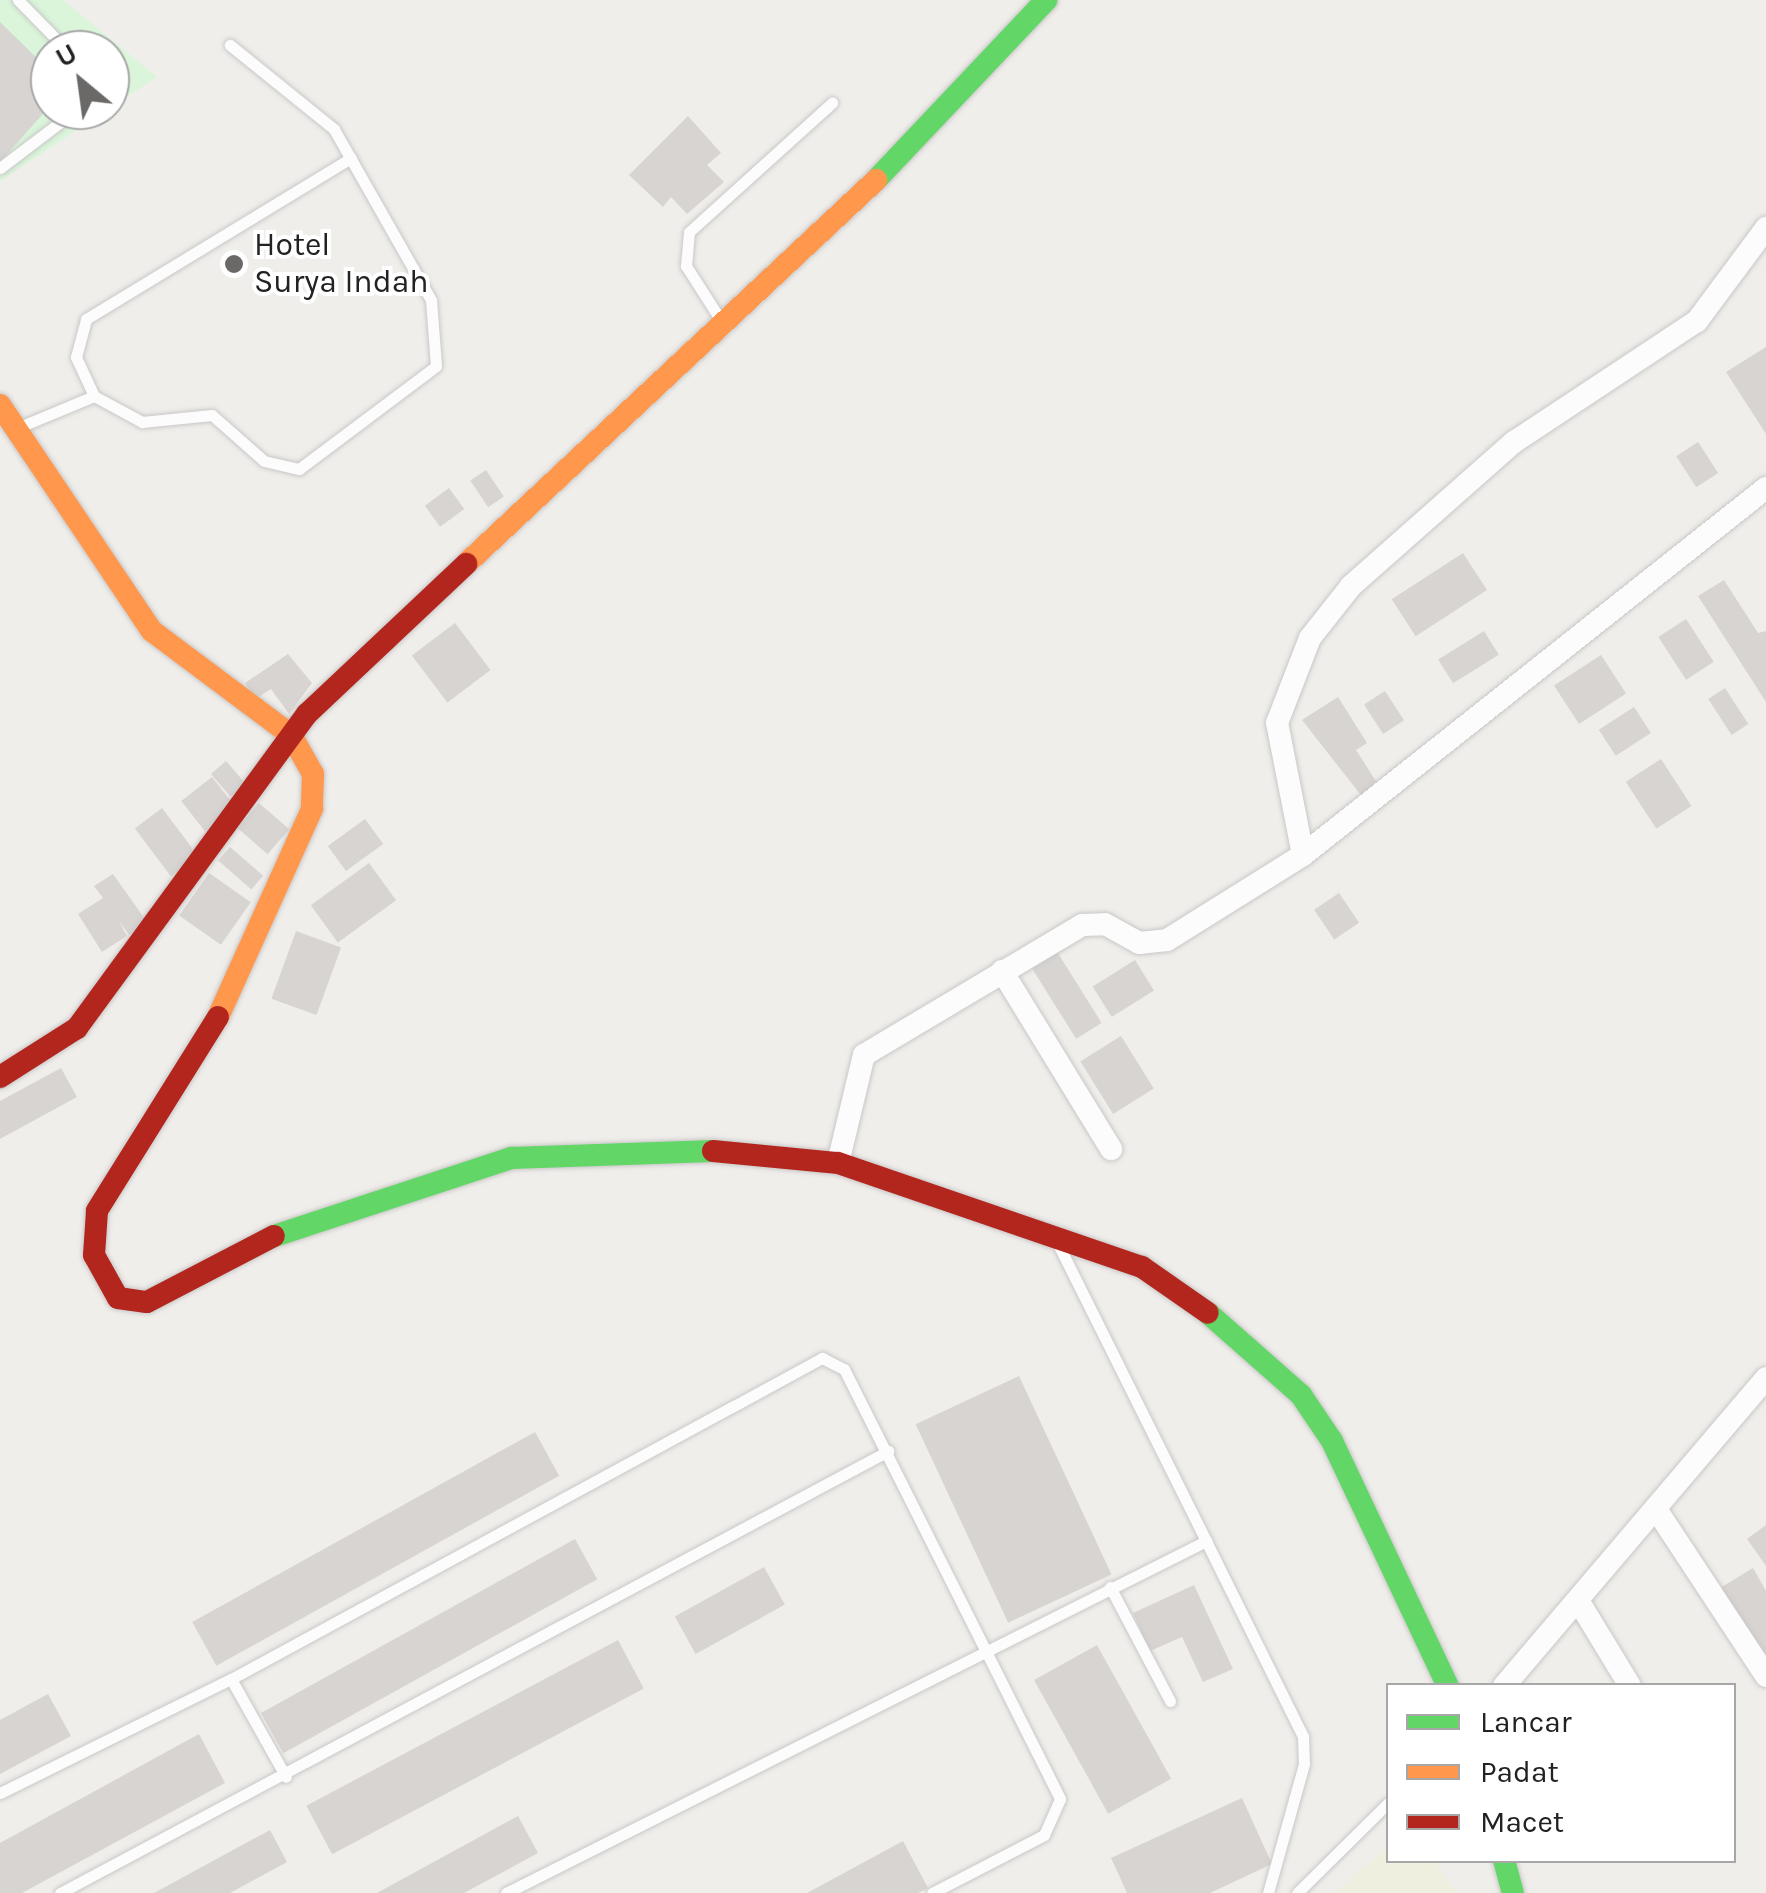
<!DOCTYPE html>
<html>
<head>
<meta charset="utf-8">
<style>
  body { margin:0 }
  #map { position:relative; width:1766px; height:1893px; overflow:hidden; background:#f0eeeb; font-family:Karla,sans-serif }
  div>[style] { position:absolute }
  .farmland>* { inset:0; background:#efefdf }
  .park>* { inset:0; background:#daf5da }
  .building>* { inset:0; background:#d7d4d2; transform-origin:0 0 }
  .roads { filter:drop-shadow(0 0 2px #c9c8c7) drop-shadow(0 0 2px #c9c8c7) }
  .lane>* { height:11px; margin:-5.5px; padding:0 5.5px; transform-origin:5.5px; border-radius:5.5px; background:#fdfcfc }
  .street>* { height:22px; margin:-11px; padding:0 11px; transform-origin:11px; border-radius:11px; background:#fdfcfc }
  .fast>* { height:22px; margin:-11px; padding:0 11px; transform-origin:11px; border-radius:11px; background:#63d668 }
  .slow>* { height:22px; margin:-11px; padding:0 11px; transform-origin:11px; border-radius:11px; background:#ff974d }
  .jam>* { height:22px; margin:-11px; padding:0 11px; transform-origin:11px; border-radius:11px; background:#b3261e }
  .dots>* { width:28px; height:28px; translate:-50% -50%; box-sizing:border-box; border:5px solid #fff; border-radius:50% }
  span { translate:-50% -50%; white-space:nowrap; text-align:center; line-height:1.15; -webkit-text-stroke:8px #fff; paint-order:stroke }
  .poi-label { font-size:32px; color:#222 }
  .left { translate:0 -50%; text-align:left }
  .legend { position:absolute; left:1386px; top:1683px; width:350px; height:180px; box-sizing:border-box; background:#fff; border:2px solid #a7a7a7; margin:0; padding:12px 18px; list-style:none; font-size:30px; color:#222 }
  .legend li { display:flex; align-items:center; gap:20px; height:50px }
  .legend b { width:50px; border:2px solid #a7a7a7 }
  .north { position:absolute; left:30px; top:30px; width:100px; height:100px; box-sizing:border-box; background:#fff; border:2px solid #a7a7a7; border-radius:50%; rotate:331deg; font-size:28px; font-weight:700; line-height:40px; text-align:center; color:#222 }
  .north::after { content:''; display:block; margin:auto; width:35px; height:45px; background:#6a6968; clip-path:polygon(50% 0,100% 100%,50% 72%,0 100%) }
</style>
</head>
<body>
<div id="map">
  <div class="farmland">
    <i style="clip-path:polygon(1388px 1846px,1388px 1860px,1434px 1861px,1457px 1893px,1336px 1893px)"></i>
  </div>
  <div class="park">
    <i style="clip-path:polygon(0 0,63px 0,157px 77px,110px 108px,110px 50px,50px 50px,50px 110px,107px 110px,0 181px)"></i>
  </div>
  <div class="building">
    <i style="clip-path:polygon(0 22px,50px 71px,50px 106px,0 162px)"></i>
    <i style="clip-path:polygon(688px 116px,721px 153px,707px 165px,724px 182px,687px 214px,671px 197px,663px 207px,629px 175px)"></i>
    <i style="clip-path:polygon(1766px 347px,1766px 434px,1726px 372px)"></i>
    <i style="left:1698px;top:442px;width:37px;height:26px;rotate:57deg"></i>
    <i style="left:486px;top:470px;width:32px;height:19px;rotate:56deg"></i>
    <i style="left:449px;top:488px;width:26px;height:30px;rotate:54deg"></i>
    <i style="left:1463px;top:553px;width:44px;height:85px;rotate:57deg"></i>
    <i style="clip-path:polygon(1724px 580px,1758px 633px,1766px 631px,1766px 702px,1698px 596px)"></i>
    <i style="left:1686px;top:619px;width:51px;height:33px;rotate:57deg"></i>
    <i style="left:455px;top:623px;width:59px;height:54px;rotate:53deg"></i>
    <i style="left:1484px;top:631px;width:28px;height:54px;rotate:58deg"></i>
    <i style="clip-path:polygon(288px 654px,312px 683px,289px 714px,271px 689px,255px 699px,245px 683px)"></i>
    <i style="left:1601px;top:655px;width:46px;height:56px;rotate:57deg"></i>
    <i style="left:1725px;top:688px;width:43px;height:20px;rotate:57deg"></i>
    <i style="left:1385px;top:691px;width:35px;height:25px;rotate:57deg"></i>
    <i style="clip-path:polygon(1338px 697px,1367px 743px,1356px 750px,1381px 789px,1364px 799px,1302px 720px)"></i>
    <i style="left:1634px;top:707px;width:31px;height:42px;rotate:57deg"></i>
    <i style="left:1661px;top:759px;width:56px;height:42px;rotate:57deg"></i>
    <i style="left:226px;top:761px;width:30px;height:20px;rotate:49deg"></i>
    <i style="left:212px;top:777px;width:42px;height:39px;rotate:52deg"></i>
    <i style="left:259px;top:803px;width:40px;height:33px;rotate:41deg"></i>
    <i style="left:162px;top:808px;width:60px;height:34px;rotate:53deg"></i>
    <i style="left:365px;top:819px;width:31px;height:46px;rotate:54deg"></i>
    <i style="left:230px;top:847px;width:44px;height:18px;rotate:41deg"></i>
    <i style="left:369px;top:863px;width:46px;height:72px;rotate:54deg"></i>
    <i style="left:209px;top:873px;width:51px;height:52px;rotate:35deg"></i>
    <i style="clip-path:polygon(113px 874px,147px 922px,129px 935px,119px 921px,127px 936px,102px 952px,78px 914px,103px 898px,94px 886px)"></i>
    <i style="left:1339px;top:893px;width:36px;height:30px;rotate:56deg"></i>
    <i style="left:296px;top:931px;width:48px;height:72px;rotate:20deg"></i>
    <i style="left:1056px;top:950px;width:86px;height:30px;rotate:58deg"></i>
    <i style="left:1135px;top:960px;width:36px;height:50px;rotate:58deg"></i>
    <i style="left:1121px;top:1036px;width:62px;height:48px;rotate:58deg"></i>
    <i style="clip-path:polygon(61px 1068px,77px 1097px,0 1139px,0 1101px)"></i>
    <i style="left:1019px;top:1376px;width:219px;height:114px;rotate:65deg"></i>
    <i style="left:535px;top:1432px;width:50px;height:392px;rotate:61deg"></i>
    <i style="clip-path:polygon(1766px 1525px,1766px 1566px,1747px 1539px)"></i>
    <i style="left:575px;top:1539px;width:46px;height:359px;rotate:61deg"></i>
    <i style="left:764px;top:1567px;width:43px;height:102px;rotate:61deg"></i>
    <i style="clip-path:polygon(1753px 1568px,1766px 1591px,1766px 1657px,1720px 1588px)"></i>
    <i style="clip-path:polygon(1194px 1585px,1233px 1669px,1203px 1682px,1182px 1637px,1150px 1651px,1133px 1613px)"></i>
    <i style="left:618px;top:1640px;width:55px;height:353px;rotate:62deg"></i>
    <i style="left:1097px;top:1645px;width:153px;height:72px;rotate:61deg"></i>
    <i style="clip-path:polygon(48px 1694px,71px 1736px,0 1774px,0 1720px)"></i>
    <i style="clip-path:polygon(199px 1734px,225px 1783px,22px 1893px,0 1893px,0 1843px)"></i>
    <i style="clip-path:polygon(1242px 1798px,1272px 1864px,1210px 1893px,1127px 1893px,1111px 1858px)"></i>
    <i style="clip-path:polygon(518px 1816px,538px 1853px,464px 1893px,377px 1893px)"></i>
    <i style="clip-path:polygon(270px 1830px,287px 1862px,230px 1893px,154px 1893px)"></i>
    <i style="clip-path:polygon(903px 1841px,928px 1888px,918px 1893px,807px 1893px)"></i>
  </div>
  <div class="roads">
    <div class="lane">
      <i style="left:18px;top:0;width:70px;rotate:45.6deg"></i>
      <i style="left:0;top:168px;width:96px;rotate:-37.3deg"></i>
      <i style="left:722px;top:322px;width:67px;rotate:-122.7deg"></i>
      <i style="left:686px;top:266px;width:34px;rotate:-85deg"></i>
      <i style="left:689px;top:232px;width:193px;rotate:-42.1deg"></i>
      <i style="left:94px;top:396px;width:43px;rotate:-114.8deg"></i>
      <i style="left:76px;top:357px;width:39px;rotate:-75deg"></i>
      <i style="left:86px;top:319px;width:310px;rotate:-31.3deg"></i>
      <i style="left:17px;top:428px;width:83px;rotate:-22.6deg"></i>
      <i style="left:94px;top:396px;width:55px;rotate:28.4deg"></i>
      <i style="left:142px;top:422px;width:70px;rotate:-5.7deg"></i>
      <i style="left:212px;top:415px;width:69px;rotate:41.5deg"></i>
      <i style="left:264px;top:461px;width:36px;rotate:13deg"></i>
      <i style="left:299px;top:469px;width:171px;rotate:-36.9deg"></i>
      <i style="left:436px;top:366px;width:66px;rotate:-94.3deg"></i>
      <i style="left:431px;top:300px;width:197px;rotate:-119.6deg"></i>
      <i style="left:334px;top:129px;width:134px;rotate:-141.1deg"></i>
      <i style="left:1060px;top:1248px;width:327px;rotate:63.5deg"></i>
      <i style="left:1110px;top:1587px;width:129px;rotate:62.2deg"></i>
      <i style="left:231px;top:1679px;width:112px;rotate:60.7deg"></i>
      <i style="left:0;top:1793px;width:258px;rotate:-26.3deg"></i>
      <i style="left:231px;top:1679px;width:673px;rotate:-28.51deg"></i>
      <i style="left:822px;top:1358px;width:25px;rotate:27deg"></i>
      <i style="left:844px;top:1369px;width:481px;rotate:63.3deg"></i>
      <i style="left:1060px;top:1799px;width:39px;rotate:114deg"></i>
      <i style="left:1044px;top:1835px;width:126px;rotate:152.6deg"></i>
      <i style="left:60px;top:1893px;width:939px;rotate:-28.09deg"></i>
      <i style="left:506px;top:1893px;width:784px;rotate:-26.7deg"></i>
      <i style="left:1206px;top:1541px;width:218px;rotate:63.6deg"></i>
      <i style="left:1303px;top:1736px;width:28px;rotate:88deg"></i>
      <i style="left:1304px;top:1764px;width:134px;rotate:105.6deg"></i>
      <i style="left:1297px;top:1893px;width:128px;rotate:-44.7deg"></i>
    </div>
    <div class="street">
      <i style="left:1303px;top:855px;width:135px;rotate:-101.1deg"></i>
      <i style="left:1277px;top:723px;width:91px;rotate:-68.8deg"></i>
      <i style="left:1310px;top:638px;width:66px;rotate:-51.7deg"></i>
      <i style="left:1351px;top:586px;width:217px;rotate:-41.5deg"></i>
      <i style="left:1514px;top:442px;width:219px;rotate:-33.5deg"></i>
      <i style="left:1697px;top:321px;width:116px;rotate:-53.4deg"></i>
      <i style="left:1002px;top:971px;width:209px;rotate:58.5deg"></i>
      <i style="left:838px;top:1163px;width:111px;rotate:-76.5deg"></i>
      <i style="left:864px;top:1055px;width:254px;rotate:-30.8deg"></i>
      <i style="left:1082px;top:925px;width:23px;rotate:-2deg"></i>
      <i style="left:1105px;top:924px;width:39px;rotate:29deg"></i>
      <i style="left:1139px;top:943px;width:28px;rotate:-6deg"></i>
      <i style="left:1167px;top:940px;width:160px;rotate:-32deg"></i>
      <i style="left:1303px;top:855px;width:591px;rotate:-38.4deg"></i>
      <i style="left:1656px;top:1509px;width:200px;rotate:56.6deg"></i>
      <i style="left:1579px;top:1602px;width:98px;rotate:58.7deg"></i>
      <i style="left:1504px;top:1686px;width:404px;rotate:-49.6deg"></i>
    </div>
    <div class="fast">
      <i style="left:876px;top:180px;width:248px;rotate:-46.6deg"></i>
      <i style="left:274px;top:1236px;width:250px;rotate:-18.2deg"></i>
      <i style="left:511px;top:1158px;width:202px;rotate:-2deg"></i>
      <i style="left:1208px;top:1313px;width:124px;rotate:41.4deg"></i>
      <i style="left:1301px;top:1395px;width:55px;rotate:56deg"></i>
      <i style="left:1332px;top:1441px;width:271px;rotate:64.7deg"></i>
      <i style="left:1504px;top:1860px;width:34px;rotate:75deg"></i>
    </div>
    <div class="slow">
      <i style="left:0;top:405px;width:272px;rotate:56.1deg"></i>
      <i style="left:152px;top:631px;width:174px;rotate:36.8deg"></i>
      <i style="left:291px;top:735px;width:45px;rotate:60.6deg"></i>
      <i style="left:313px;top:774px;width:35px;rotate:92deg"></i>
      <i style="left:312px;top:809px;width:228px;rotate:114.3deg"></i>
      <i style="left:466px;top:564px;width:562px;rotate:-43.12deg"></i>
    </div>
    <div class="jam">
      <i style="left:218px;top:1017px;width:229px;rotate:122deg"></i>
      <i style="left:97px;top:1211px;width:44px;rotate:93.9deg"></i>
      <i style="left:94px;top:1255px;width:49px;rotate:60.8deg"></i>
      <i style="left:118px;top:1298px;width:29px;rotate:8deg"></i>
      <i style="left:147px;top:1302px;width:143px;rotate:-27.5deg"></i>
      <i style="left:0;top:1077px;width:91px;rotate:-32.5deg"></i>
      <i style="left:77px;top:1028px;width:389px;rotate:-53.8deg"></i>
      <i style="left:307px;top:714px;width:219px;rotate:-43.3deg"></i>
      <i style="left:713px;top:1151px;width:126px;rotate:5.5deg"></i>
      <i style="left:838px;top:1163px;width:321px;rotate:18.9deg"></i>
      <i style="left:1142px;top:1267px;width:80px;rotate:34.9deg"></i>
    </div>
  </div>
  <div class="dots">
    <i style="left:234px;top:264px;background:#6a6968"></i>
  </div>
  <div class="poi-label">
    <span class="left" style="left:254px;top:264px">Hotel<br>Surya Indah</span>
  </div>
  <ul class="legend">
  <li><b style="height:12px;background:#63d668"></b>Lancar</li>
  <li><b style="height:12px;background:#ff974d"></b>Padat</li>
  <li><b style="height:12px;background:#b3261e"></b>Macet</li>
  </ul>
  <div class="north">U</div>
</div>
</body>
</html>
